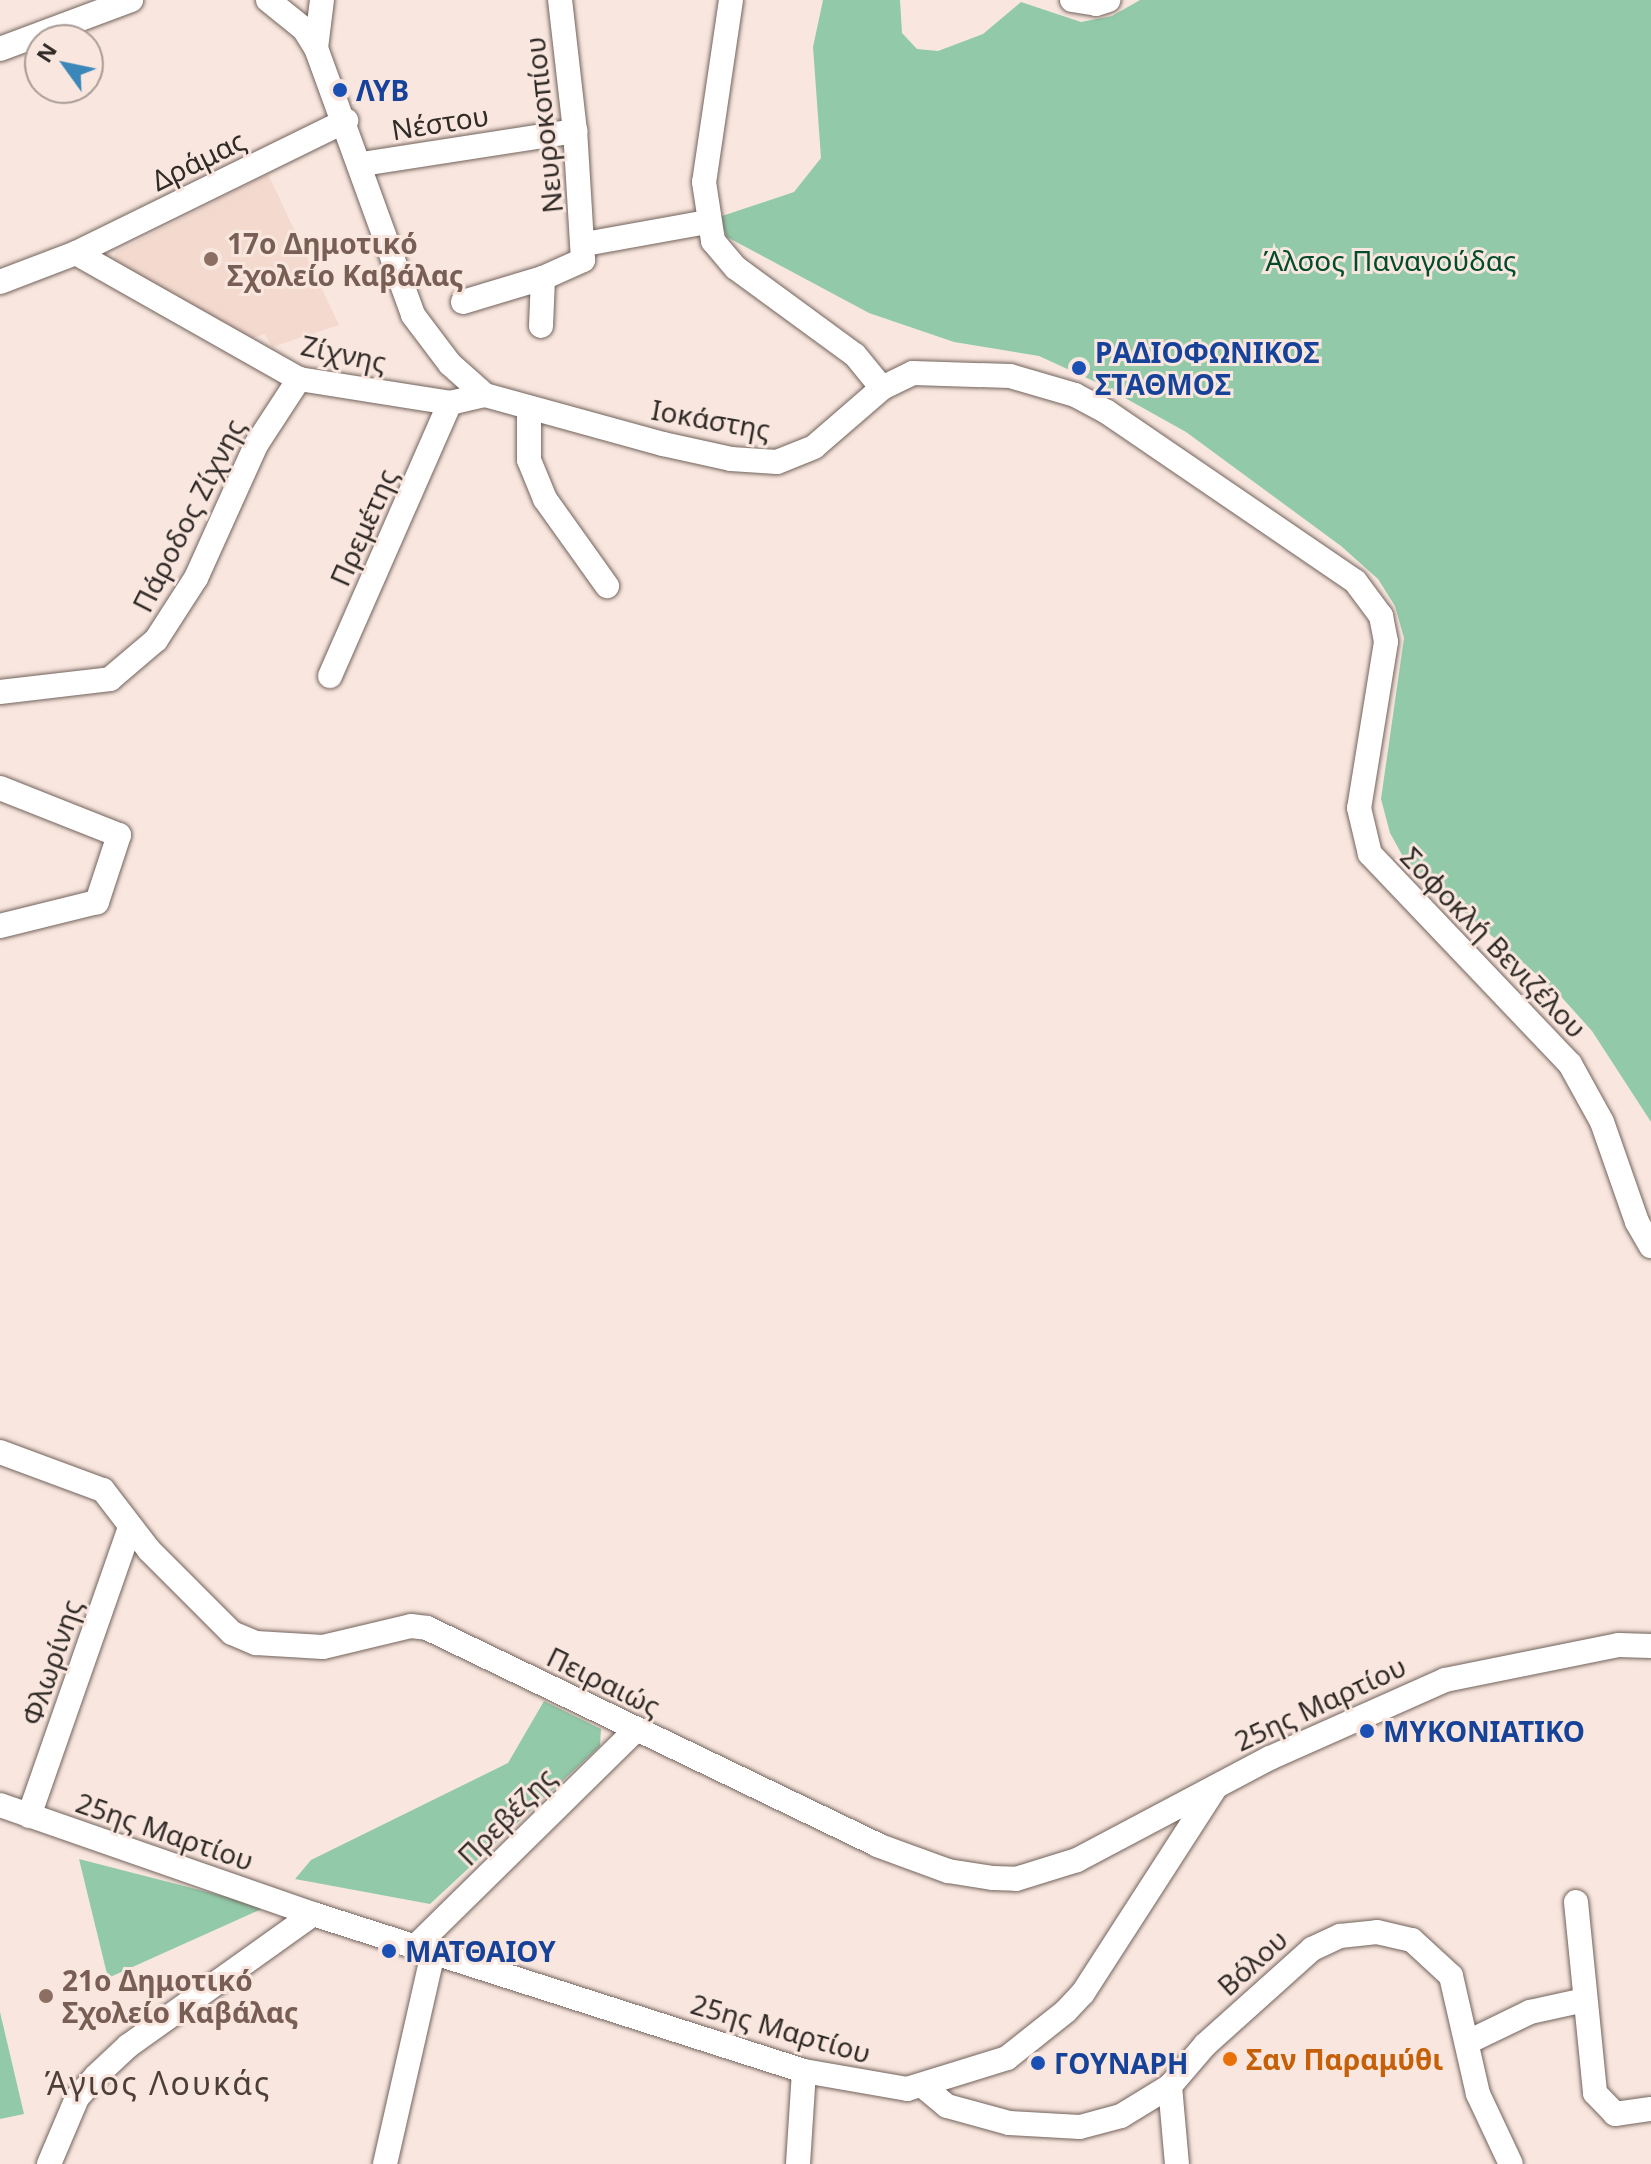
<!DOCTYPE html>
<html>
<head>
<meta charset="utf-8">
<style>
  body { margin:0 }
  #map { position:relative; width:1651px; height:2164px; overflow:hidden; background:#f9e7df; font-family:"Noto Sans",sans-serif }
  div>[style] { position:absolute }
  .built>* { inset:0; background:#f3d9ce }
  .green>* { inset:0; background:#92caa9 }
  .roads { filter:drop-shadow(0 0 2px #72635c) drop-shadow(0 0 2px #72635c) }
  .minor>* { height:24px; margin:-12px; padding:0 12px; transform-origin:12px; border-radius:12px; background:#fff }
  .dots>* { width:22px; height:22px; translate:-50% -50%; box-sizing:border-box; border:4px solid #f9e7df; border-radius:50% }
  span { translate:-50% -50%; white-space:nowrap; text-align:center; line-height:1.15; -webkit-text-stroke:6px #f9e7df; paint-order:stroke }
  .transit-label { font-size:28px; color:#164399; font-weight:700 }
  .left { translate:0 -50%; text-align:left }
  .street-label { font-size:28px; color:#312b28 }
  .education-label { font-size:28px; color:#785e54; font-weight:700 }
  .park-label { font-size:28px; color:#004c2c }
  .food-label { font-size:28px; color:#c56008; font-weight:700 }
  .quarter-label { font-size:32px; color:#4c3e38; letter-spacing:2px }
  .north { position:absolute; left:24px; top:24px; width:80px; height:80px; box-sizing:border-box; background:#f9e7df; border:2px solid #a99c96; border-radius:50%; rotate:303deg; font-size:22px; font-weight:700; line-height:32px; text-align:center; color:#312b28 }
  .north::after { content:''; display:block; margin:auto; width:28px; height:36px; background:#3c87ba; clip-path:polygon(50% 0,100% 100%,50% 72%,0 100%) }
</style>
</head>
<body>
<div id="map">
  <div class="built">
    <i style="clip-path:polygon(268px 174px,339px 325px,272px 347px,265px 334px,243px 341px,111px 267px,116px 252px)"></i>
  </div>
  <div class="green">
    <i style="clip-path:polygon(823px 0,900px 0,902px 33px,917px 49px,938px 51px,983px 34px,1021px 2px,1081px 22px,1112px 16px,1140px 0,1651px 0,1651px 1122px,1592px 1031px,1556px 991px,1406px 862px,1390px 833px,1381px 799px,1404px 638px,1395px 606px,1378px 579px,1341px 546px,1186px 432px,1100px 384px,1039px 356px,954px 342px,869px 313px,727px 237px,719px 217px,794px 192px,821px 158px,813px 47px)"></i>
    <i style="clip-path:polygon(544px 1701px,601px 1729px,600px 1746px,430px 1904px,295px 1879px,311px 1860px,508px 1763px)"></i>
    <i style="clip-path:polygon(79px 1859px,266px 1907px,108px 1978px)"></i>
    <i style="clip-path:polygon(0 2012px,24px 2114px,0 2119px)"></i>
  </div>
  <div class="roads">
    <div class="minor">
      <i style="left:268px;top:0;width:46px;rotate:38.9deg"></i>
      <i style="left:304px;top:29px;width:22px;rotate:58deg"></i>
      <i style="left:316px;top:48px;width:284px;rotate:70deg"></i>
      <i style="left:413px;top:315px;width:61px;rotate:52.9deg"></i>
      <i style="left:450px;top:364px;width:47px;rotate:41.5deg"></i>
      <i style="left:485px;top:395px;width:185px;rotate:15.4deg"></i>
      <i style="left:663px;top:444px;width:70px;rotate:12.4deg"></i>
      <i style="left:731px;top:459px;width:46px;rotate:3.7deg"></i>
      <i style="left:777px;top:462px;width:40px;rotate:-22deg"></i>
      <i style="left:814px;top:447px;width:90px;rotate:-40.9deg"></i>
      <i style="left:882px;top:388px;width:34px;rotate:-26deg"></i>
      <i style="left:913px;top:373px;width:97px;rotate:1.8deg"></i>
      <i style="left:1010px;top:376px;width:68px;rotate:16.3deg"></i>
      <i style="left:1075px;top:395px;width:36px;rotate:28deg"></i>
      <i style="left:1107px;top:412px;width:300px;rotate:34.3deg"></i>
      <i style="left:1355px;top:581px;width:44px;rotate:53.4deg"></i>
      <i style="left:1381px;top:616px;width:26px;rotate:79deg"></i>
      <i style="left:1386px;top:642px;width:168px;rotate:99.2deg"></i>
      <i style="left:1359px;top:808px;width:47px;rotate:76.6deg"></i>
      <i style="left:1370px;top:854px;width:290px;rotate:46.4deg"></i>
      <i style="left:1570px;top:1064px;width:66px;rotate:61.1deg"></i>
      <i style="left:1602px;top:1122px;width:106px;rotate:70.7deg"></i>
      <i style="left:1637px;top:1222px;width:28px;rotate:60deg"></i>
      <i style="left:731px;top:0;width:184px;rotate:98.4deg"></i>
      <i style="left:704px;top:182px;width:60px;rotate:81.3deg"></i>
      <i style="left:713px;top:241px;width:35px;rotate:50deg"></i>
      <i style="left:736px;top:268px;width:147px;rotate:36.2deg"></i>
      <i style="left:855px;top:355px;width:43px;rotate:50.7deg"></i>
      <i style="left:1072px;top:0;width:24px;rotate:9deg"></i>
      <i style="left:1096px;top:4px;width:13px;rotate:-18deg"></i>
      <i style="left:316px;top:48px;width:48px;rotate:-82.9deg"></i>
      <i style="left:0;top:49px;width:140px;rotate:-20.5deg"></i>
      <i style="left:362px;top:164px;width:216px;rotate:-8.8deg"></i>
      <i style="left:585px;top:244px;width:124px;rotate:-10.2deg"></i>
      <i style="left:76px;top:253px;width:256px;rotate:29.5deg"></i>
      <i style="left:299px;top:379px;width:153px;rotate:9deg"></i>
      <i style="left:450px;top:403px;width:36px;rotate:-13deg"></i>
      <i style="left:0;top:282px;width:81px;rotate:-20.9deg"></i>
      <i style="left:76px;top:253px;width:301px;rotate:-26.1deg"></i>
      <i style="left:463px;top:302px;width:84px;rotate:-16.7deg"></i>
      <i style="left:543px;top:278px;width:44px;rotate:-24.2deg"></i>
      <i style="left:583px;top:260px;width:129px;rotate:-93.5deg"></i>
      <i style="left:575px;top:131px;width:132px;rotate:-96.5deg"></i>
      <i style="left:541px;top:326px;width:48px;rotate:-87.6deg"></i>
      <i style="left:529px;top:411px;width:49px;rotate:90deg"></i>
      <i style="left:529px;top:460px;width:42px;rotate:67.7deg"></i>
      <i style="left:545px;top:499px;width:107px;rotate:54.5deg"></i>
      <i style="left:330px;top:676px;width:298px;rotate:-66.3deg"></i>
      <i style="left:0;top:692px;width:111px;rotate:-6.7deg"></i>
      <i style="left:110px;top:679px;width:60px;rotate:-40.3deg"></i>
      <i style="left:156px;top:640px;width:74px;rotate:-57.2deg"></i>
      <i style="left:196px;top:578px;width:146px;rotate:-65.7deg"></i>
      <i style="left:256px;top:445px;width:79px;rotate:-56.9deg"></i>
      <i style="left:0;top:788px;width:128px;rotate:21.6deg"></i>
      <i style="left:119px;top:835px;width:71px;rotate:108.2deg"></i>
      <i style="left:97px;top:902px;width:100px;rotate:166.1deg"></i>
      <i style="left:0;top:1452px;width:110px;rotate:20.3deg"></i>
      <i style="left:103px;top:1490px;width:76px;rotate:52.5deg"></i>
      <i style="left:149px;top:1550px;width:117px;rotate:45deg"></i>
      <i style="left:232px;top:1633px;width:26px;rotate:23deg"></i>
      <i style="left:256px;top:1643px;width:67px;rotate:3.4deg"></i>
      <i style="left:323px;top:1647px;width:90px;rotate:-13.4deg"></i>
      <i style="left:411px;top:1626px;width:16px;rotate:7deg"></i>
      <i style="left:427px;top:1628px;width:500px;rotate:25.7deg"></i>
      <i style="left:877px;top:1845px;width:76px;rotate:20.1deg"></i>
      <i style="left:948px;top:1871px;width:46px;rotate:8.8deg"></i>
      <i style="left:993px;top:1878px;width:23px;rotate:2deg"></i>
      <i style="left:1016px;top:1879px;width:64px;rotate:-17.3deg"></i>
      <i style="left:1077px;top:1860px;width:218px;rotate:-27.9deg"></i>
      <i style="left:1270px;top:1758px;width:192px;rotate:-24deg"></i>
      <i style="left:1445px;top:1680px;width:177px;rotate:-11.4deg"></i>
      <i style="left:1619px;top:1645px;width:32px;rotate:2deg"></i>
      <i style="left:0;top:1805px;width:331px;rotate:19.2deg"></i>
      <i style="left:313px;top:1914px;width:515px;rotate:17.73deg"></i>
      <i style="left:804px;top:2071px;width:105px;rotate:9.9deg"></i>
      <i style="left:907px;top:2089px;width:105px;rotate:-17.2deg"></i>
      <i style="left:1007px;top:2058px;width:75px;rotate:-38.5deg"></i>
      <i style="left:1066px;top:2011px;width:25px;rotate:-47deg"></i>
      <i style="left:1083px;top:1993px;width:245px;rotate:-57.2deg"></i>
      <i style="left:29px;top:1816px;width:305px;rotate:-70.7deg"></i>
      <i style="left:1576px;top:1902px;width:192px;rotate:84.3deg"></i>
      <i style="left:1595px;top:2093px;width:29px;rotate:46deg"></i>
      <i style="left:1615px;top:2114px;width:36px;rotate:-8deg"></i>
      <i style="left:418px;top:1944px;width:305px;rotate:-44.5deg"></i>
      <i style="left:1470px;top:2041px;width:67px;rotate:-25.8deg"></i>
      <i style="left:1530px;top:2012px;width:56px;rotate:-12.3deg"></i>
      <i style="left:923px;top:2086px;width:31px;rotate:40deg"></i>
      <i style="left:947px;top:2106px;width:64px;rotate:15.3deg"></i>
      <i style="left:1009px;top:2123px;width:71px;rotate:3.2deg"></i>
      <i style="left:1080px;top:2127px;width:42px;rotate:-15deg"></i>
      <i style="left:1121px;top:2116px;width:57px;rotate:-31.5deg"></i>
      <i style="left:1170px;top:2086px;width:54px;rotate:-49.5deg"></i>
      <i style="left:1205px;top:2045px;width:144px;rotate:-41.9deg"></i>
      <i style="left:1312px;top:1949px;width:31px;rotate:-25deg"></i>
      <i style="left:1340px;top:1936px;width:37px;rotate:-6deg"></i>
      <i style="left:1377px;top:1932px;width:36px;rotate:13deg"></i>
      <i style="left:1412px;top:1940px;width:53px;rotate:42.7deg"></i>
      <i style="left:1451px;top:1976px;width:121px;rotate:77.1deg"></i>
      <i style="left:1478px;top:2094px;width:77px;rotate:64.8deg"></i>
      <i style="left:1170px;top:2086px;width:78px;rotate:84.9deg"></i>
      <i style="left:49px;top:2164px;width:72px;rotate:-67deg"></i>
      <i style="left:77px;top:2098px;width:29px;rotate:-49deg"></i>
      <i style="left:96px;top:2076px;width:44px;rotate:-43.2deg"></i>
      <i style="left:128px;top:2046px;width:227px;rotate:-35.5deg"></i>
      <i style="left:385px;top:2164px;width:221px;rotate:-77.2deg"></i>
      <i style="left:798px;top:2164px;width:93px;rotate:-86.3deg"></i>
    </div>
  </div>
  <div class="dots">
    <i style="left:340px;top:90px;background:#1a4fb4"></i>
    <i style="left:211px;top:259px;background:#8d6e63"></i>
    <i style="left:1079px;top:368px;background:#1a4fb4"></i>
    <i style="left:1367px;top:1731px;background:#1a4fb4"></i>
    <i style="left:389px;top:1951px;background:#1a4fb4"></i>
    <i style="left:46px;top:1996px;background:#8d6e63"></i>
    <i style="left:1230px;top:2059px;background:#e8710a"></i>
    <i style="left:1038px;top:2063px;background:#1a4fb4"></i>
  </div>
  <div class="transit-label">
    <span class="left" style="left:356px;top:90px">ΛΥΒ</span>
    <span class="left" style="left:1095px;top:368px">ΡΑΔΙΟΦΩΝΙΚΟΣ<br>ΣΤΑΘΜΟΣ</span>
    <span class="left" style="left:1383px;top:1731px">ΜΥΚΟΝΙΑΤΙΚΟ</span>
    <span class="left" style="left:405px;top:1951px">ΜΑΤΘΑΙΟΥ</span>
    <span class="left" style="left:1054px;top:2063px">ΓΟΥΝΑΡΗ</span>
  </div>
  <div class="street-label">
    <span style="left:440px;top:122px;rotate:-9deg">Νέστου</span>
    <span style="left:543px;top:125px;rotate:-96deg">Νευροκοπίου</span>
    <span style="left:198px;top:160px;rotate:-26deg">Δράμας</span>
    <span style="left:344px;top:353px;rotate:12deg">Ζίχνης</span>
    <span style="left:711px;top:419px;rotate:10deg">Ιοκάστης</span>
    <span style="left:188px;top:515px;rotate:-63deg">Πάροδος Ζίχνης</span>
    <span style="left:363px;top:527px;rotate:-66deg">Πρεμέτης</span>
    <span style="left:1494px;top:942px;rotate:46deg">Σοφοκλή Βενιζέλου</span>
    <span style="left:51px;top:1662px;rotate:-71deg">Φλωρίνης</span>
    <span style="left:604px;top:1681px;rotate:26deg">Πειραιώς</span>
    <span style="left:1320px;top:1703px;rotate:-25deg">25ης Μαρτίου</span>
    <span style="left:506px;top:1816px;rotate:-45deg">Πρεβέζης</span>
    <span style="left:165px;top:1831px;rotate:19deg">25ης Μαρτίου</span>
    <span style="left:1252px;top:1962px;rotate:-42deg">Βόλου</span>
    <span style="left:781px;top:2028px;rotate:16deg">25ης Μαρτίου</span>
  </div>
  <div class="education-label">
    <span class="left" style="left:227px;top:259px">17ο Δημοτικό<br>Σχολείο Καβάλας</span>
    <span class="left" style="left:62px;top:1996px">21ο Δημοτικό<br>Σχολείο Καβάλας</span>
  </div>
  <div class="park-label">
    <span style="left:1390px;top:260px">Άλσος Παναγούδας</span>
  </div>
  <div class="food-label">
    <span class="left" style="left:1246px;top:2059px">Σαν Παραμύθι</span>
  </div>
  <div class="quarter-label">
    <span style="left:158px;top:2083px">Άγιος Λουκάς</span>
  </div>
  <div class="north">N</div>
</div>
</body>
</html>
